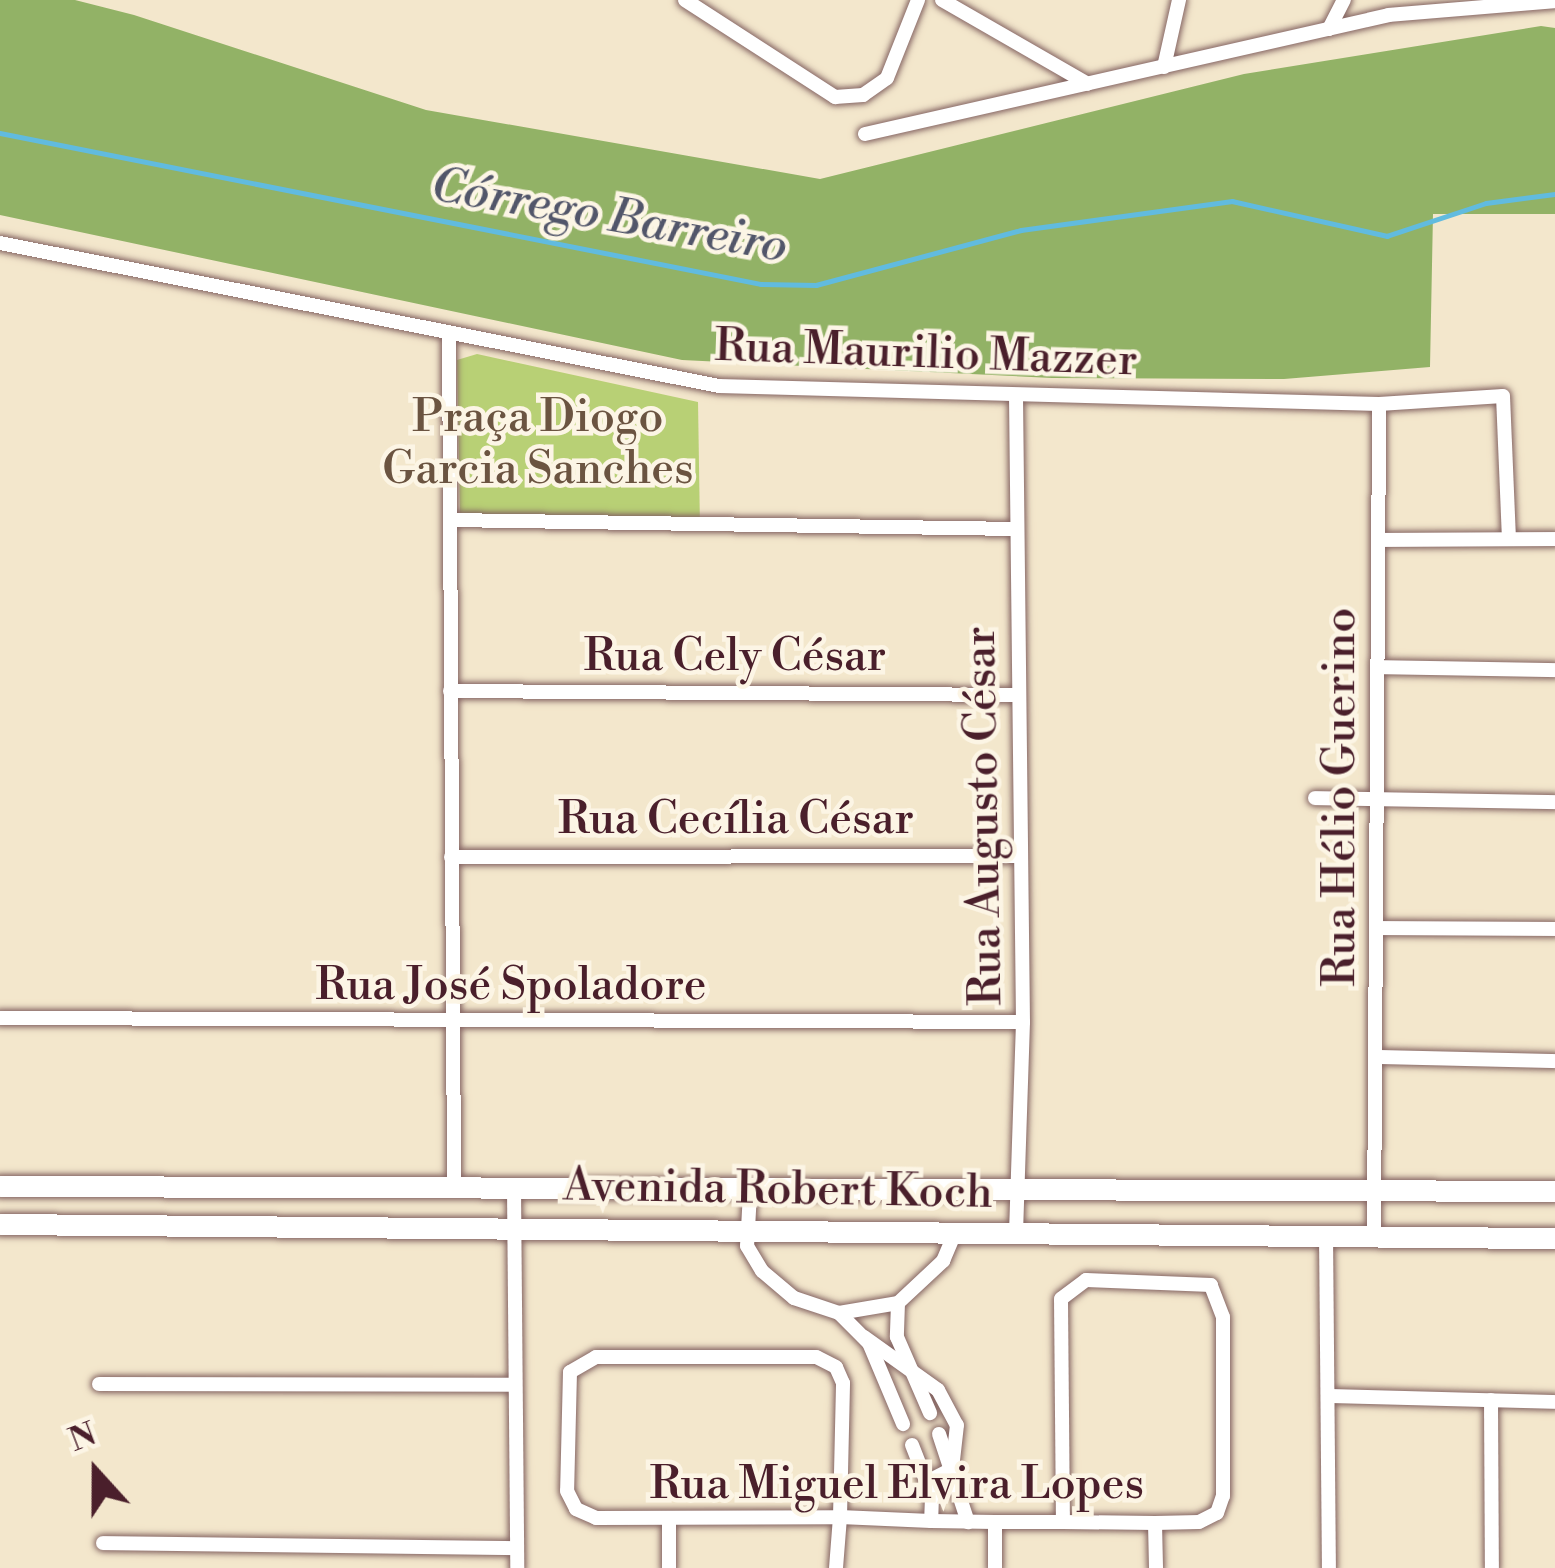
<!DOCTYPE html>
<html>
<head>
<meta charset="utf-8">
<style>
  body { margin:0 }
  #map { position:relative; width:1555px; height:1568px; overflow:hidden; background:#f3e7cc; font-family:"Libre Bodoni",serif }
  div>[style] { position:absolute }
  .green>* { inset:0; background:#b8d075 }
  .forest>* { inset:0; background:#92b266 }
  .stream>* { height:4.5px; margin:-2.25px; padding:0 2.25px; transform-origin:2.25px; border-radius:2.25px; background:#61bbdf }
  .roads { filter:drop-shadow(0 0 3px #856563) drop-shadow(0 0 3px #856563) }
  .street>* { height:14px; margin:-7px; padding:0 7px; transform-origin:7px; border-radius:7px; background:#fff }
  .primary>* { height:21px; margin:-10.5px; padding:0 10.5px; transform-origin:10.5px; border-radius:10.5px; background:#fff }
  span { translate:-50% -50%; white-space:nowrap; text-align:center; line-height:1.15; -webkit-text-stroke:9px #fcf5e5; paint-order:stroke }
  .street-label { font-size:45px; color:#4a1f2b }
  .park-label { font-size:45px; color:#6b5441 }
  .water-label { font-size:48px; color:#52566a; font-style:italic }
  .north { position:absolute; left:36px; top:1412px; width:120px; height:120px; -webkit-text-stroke:9px #fcf5e5; paint-order:stroke; rotate:339deg; font-size:33px; font-weight:700; line-height:48px; text-align:center; color:#4a1f2b }
  .north::after { content:''; display:block; margin:auto; width:42px; height:54px; background:#4a1f2b; clip-path:polygon(50% 0,100% 100%,50% 72%,0 100%) }
</style>
</head>
<body>
<div id="map">
  <div class="green">
    <i style="clip-path:polygon(477px 354px,698px 402px,700px 530px,460px 513px,457px 360px)"></i>
  </div>
  <div class="forest">
    <i style="clip-path:polygon(0 0,75px 0,134px 15px,426px 110px,820px 179px,1244px 74px,1541px 26px,1555px 28px,1555px 214px,1433px 214px,1430px 367px,1284px 379px,1052px 378px,682px 360px,0 215px)"></i>
  </div>
  <div class="stream">
    <i style="left:0;top:133px;width:776px;rotate:11.22deg"></i>
    <i style="left:761px;top:284px;width:55px;rotate:1deg"></i>
    <i style="left:816px;top:285px;width:212px;rotate:-15deg"></i>
    <i style="left:1021px;top:230px;width:213px;rotate:-7.8deg"></i>
    <i style="left:1232px;top:201px;width:159px;rotate:12.7deg"></i>
    <i style="left:1387px;top:236px;width:104px;rotate:-18.4deg"></i>
    <i style="left:1486px;top:203px;width:70px;rotate:-7.4deg"></i>
  </div>
  <div class="roads">
    <div class="street">
      <i style="left:685px;top:0;width:179px;rotate:32.9deg"></i>
      <i style="left:835px;top:97px;width:28px;rotate:-4deg"></i>
      <i style="left:863px;top:95px;width:29px;rotate:-35deg"></i>
      <i style="left:887px;top:78px;width:84px;rotate:-68.3deg"></i>
      <i style="left:942px;top:0;width:168px;rotate:29.9deg"></i>
      <i style="left:1329px;top:29px;width:33px;rotate:-63deg"></i>
      <i style="left:1164px;top:67px;width:69px;rotate:-77.4deg"></i>
      <i style="left:865px;top:134px;width:537px;rotate:-12.79deg"></i>
      <i style="left:1389px;top:15px;width:167px;rotate:-4.8deg"></i>
      <i style="left:0;top:243px;width:733px;rotate:11.25deg"></i>
      <i style="left:719px;top:386px;width:660px;rotate:1.56deg"></i>
      <i style="left:1379px;top:404px;width:124px;rotate:-3.7deg"></i>
      <i style="left:1503px;top:396px;width:143px;rotate:87.6deg"></i>
      <i style="left:449px;top:335px;width:852px;rotate:89.66deg"></i>
      <i style="left:1016px;top:396px;width:626px;rotate:89.36deg"></i>
      <i style="left:1023px;top:1022px;width:212px;rotate:91.9deg"></i>
      <i style="left:450px;top:520px;width:566px;rotate:0.91deg"></i>
      <i style="left:1378px;top:540px;width:177px;rotate:-0.3deg"></i>
      <i style="left:1378px;top:667px;width:177px;rotate:1deg"></i>
      <i style="left:450px;top:691px;width:569px;rotate:0.4deg"></i>
      <i style="left:1315px;top:798px;width:240px;rotate:1deg"></i>
      <i style="left:451px;top:857px;width:570px;rotate:-0.1deg"></i>
      <i style="left:1376px;top:928px;width:179px;rotate:0.3deg"></i>
      <i style="left:0;top:1018px;width:1023px;rotate:0.22deg"></i>
      <i style="left:1376px;top:1057px;width:179px;rotate:1.3deg"></i>
      <i style="left:514px;top:1189px;width:379px;rotate:89.5deg"></i>
      <i style="left:750px;top:1193px;width:53px;rotate:93.2deg"></i>
      <i style="left:747px;top:1246px;width:29px;rotate:59deg"></i>
      <i style="left:762px;top:1271px;width:42px;rotate:40.2deg"></i>
      <i style="left:794px;top:1298px;width:47px;rotate:18.4deg"></i>
      <i style="left:839px;top:1313px;width:60px;rotate:-9.6deg"></i>
      <i style="left:898px;top:1303px;width:62px;rotate:-43deg"></i>
      <i style="left:943px;top:1261px;width:28px;rotate:-67deg"></i>
      <i style="left:1326px;top:1233px;width:335px;rotate:89.5deg"></i>
      <i style="left:1374px;top:1234px;width:830px;rotate:-89.65deg"></i>
      <i style="left:898px;top:1303px;width:34px;rotate:92deg"></i>
      <i style="left:897px;top:1337px;width:83px;rotate:66.5deg"></i>
      <i style="left:839px;top:1313px;width:42px;rotate:45deg"></i>
      <i style="left:869px;top:1343px;width:88px;rotate:67.2deg"></i>
      <i style="left:864px;top:1337px;width:91px;rotate:35.6deg"></i>
      <i style="left:938px;top:1390px;width:40px;rotate:62deg"></i>
      <i style="left:957px;top:1425px;width:44px;rotate:96.5deg"></i>
      <i style="left:952px;top:1469px;width:28px;rotate:153deg"></i>
      <i style="left:99px;top:1384px;width:415px;rotate:0.1deg"></i>
      <i style="left:1328px;top:1396px;width:227px;rotate:1.5deg"></i>
      <i style="left:1491px;top:1400px;width:168px;rotate:89.7deg"></i>
      <i style="left:939px;top:1434px;width:93px;rotate:71.8deg"></i>
      <i style="left:912px;top:1445px;width:55px;rotate:68.6deg"></i>
      <i style="left:932px;top:1496px;width:25px;rotate:92deg"></i>
      <i style="left:669px;top:1520px;width:48px;rotate:90deg"></i>
      <i style="left:995px;top:1522px;width:46px;rotate:90deg"></i>
      <i style="left:1155px;top:1523px;width:45px;rotate:88.7deg"></i>
      <i style="left:103px;top:1543px;width:414px;rotate:0.7deg"></i>
      <i style="left:836px;top:1568px;width:51px;rotate:-85.5deg"></i>
      <i style="left:840px;top:1517px;width:134px;rotate:-88.7deg"></i>
      <i style="left:843px;top:1383px;width:17px;rotate:-114deg"></i>
      <i style="left:836px;top:1367px;width:22px;rotate:-153deg"></i>
      <i style="left:816px;top:1357px;width:220px;rotate:180deg"></i>
      <i style="left:596px;top:1357px;width:30px;rotate:150deg"></i>
      <i style="left:570px;top:1372px;width:119px;rotate:91.4deg"></i>
      <i style="left:567px;top:1491px;width:20px;rotate:63deg"></i>
      <i style="left:576px;top:1509px;width:22px;rotate:24deg"></i>
      <i style="left:596px;top:1518px;width:244px;rotate:-0.2deg"></i>
      <i style="left:840px;top:1517px;width:91px;rotate:2.5deg"></i>
      <i style="left:931px;top:1521px;width:64px;rotate:0.9deg"></i>
      <i style="left:995px;top:1522px;width:68px"></i>
      <i style="left:1063px;top:1522px;width:92px;rotate:0.6deg"></i>
      <i style="left:1155px;top:1523px;width:44px;rotate:-1.3deg"></i>
      <i style="left:1199px;top:1522px;width:20px;rotate:-27deg"></i>
      <i style="left:1217px;top:1513px;width:18px;rotate:-71deg"></i>
      <i style="left:1223px;top:1496px;width:179px;rotate:-90deg"></i>
      <i style="left:1223px;top:1317px;width:34px;rotate:-111deg"></i>
      <i style="left:1211px;top:1285px;width:125px;rotate:-177.7deg"></i>
      <i style="left:1086px;top:1280px;width:31px;rotate:143deg"></i>
      <i style="left:1061px;top:1299px;width:223px;rotate:89.5deg"></i>
    </div>
    <div class="primary">
      <i style="left:0;top:1186px;width:1555px;rotate:0.18deg"></i>
      <i style="left:0;top:1224px;width:1555px;rotate:0.52deg"></i>
    </div>
  </div>
  <div class="street-label">
    <span style="left:926px;top:354px;rotate:2deg">Rua Maurilio Mazzer</span>
    <span style="left:735px;top:657px">Rua Cely César</span>
    <span style="left:1341px;top:797px;rotate:-90deg">Rua Hélio Guerino</span>
    <span style="left:984px;top:816px;rotate:-91deg">Rua Augusto César</span>
    <span style="left:736px;top:820px">Rua Cecília César</span>
    <span style="left:511px;top:986px">Rua José Spoladore</span>
    <span style="left:778px;top:1190px;rotate:1deg">Avenida Robert Koch</span>
    <span style="left:897px;top:1485px">Rua Miguel Elvira Lopes</span>
  </div>
  <div class="park-label">
    <span style="left:538px;top:444px">Praça Diogo<br>Garcia Sanches</span>
  </div>
  <div class="water-label">
    <span style="left:609px;top:217px;rotate:10deg">Córrego Barreiro</span>
  </div>
  <div class="north">N</div>
</div>
</body>
</html>
